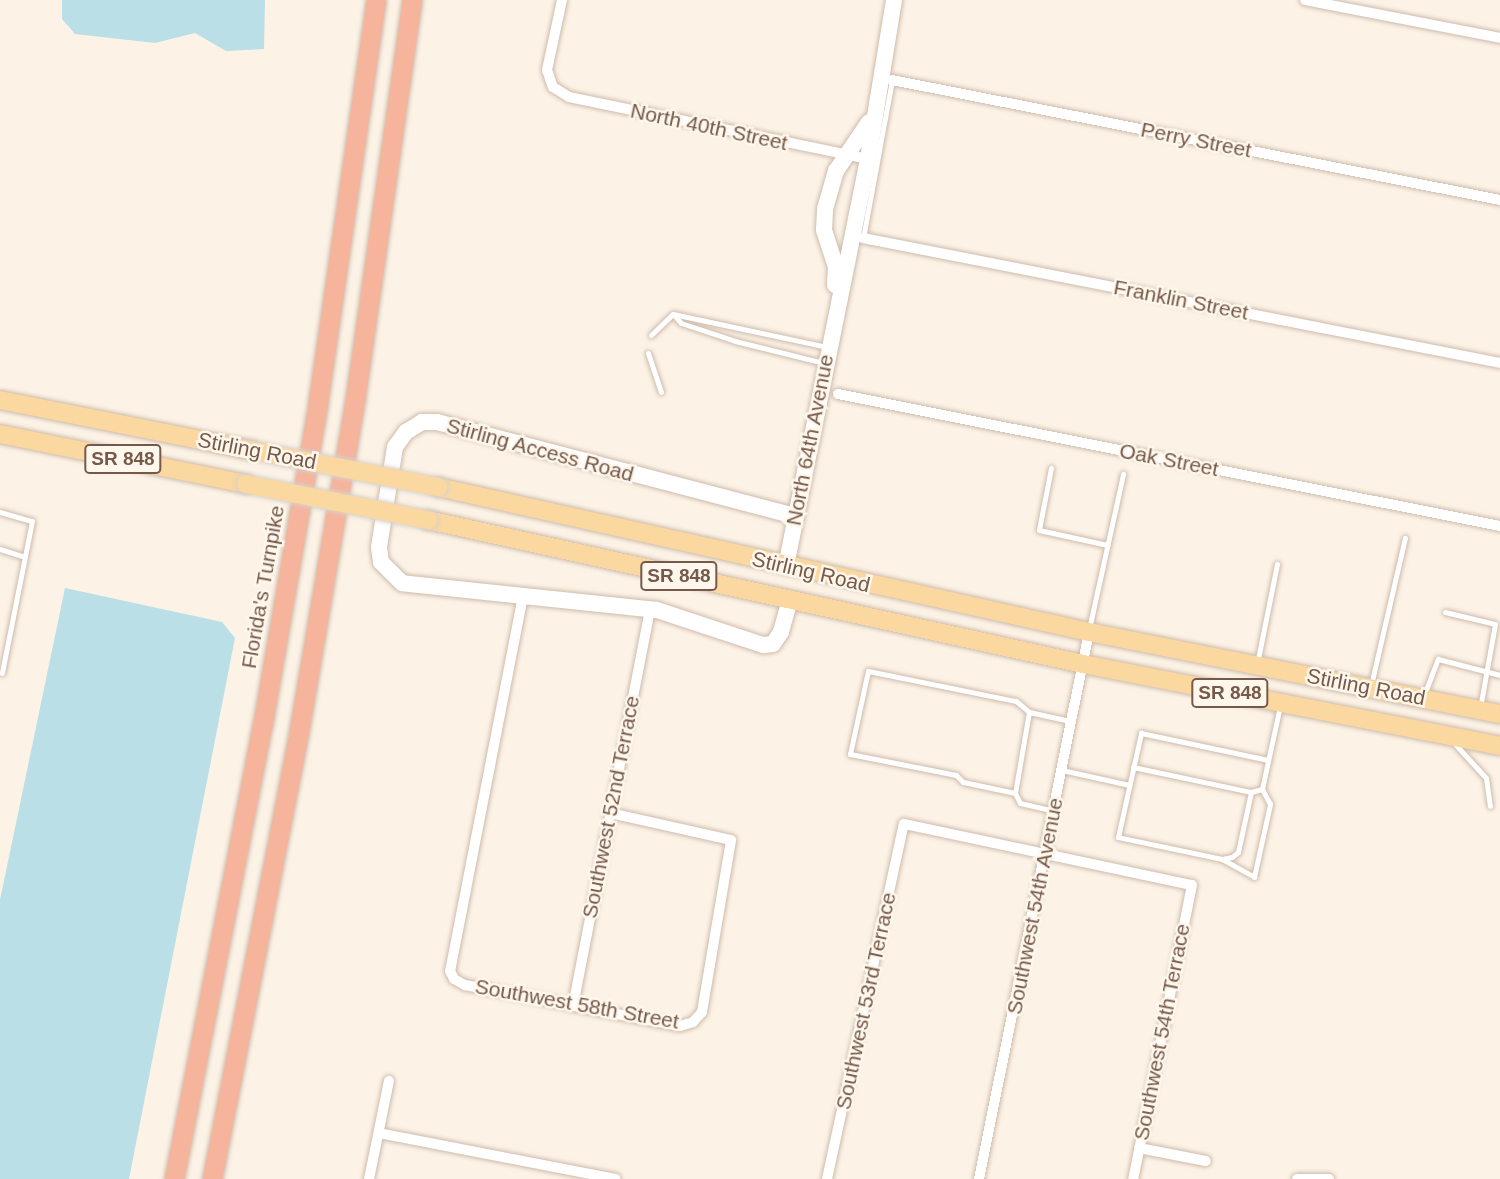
<!DOCTYPE html>
<html>
<head>
<meta charset="utf-8">
<style>
  body { margin:0 }
  #map { position:relative; width:1500px; height:1179px; overflow:hidden; background:#fcf3e6; font-family:Helvetica,sans-serif }
  div>[style] { position:absolute }
  .water>* { inset:0; background:#badfe6 }
  .roads { filter:drop-shadow(0 0 2px #cebbac) drop-shadow(0 0 2px #cebbac) }
  .lane>* { height:5px; margin:-2.5px; padding:0 2.5px; transform-origin:2.5px; border-radius:2.5px; background:#fff }
  .street>* { height:10px; margin:-5px; padding:0 5px; transform-origin:5px; border-radius:5px; background:#fff }
  .secondary>* { height:16px; margin:-8px; padding:0 8px; transform-origin:8px; border-radius:8px; background:#fff }
  .primary>* { height:18px; margin:-9px; padding:0 9px; transform-origin:9px; border-radius:9px; background:#fad89f }
  .highway>* { height:19px; margin:-9.5px; padding:0 9.5px; transform-origin:9.5px; border-radius:9.5px; background:#f6b49d }
  .bridges { filter:drop-shadow(0 0 2px #d8d1cd) drop-shadow(0 0 2px #d8d1cd) }
  .primary-bridge>* { height:18px; margin:-9px; padding:0 9px; transform-origin:9px; border-radius:9px; background:#fad89f }
  span { translate:-50% -50%; white-space:nowrap; text-align:center; line-height:1.15; -webkit-text-stroke:5px #fff7ec; paint-order:stroke }
  .shield-label span { padding:2px 5px; background:#fff7ec; border:2px solid; border-radius:5px; -webkit-text-stroke-width:0 }
  .shield-label { font-size:19px; color:#755a4b; font-weight:700 }
  .street-label { font-size:21px; color:#755a4b }
</style>
</head>
<body>
<div id="map">
  <div class="water">
    <i style="clip-path:polygon(62px 0,265px 0,264px 49px,226px 51px,195px 33px,155px 43px,75px 34px,62px 19px)"></i>
    <i style="clip-path:polygon(65px 588px,222px 622px,235px 638px,129px 1179px,0 1179px,0 900px)"></i>
  </div>
  <div class="roads">
    <div class="lane">
      <i style="left:863px;top:238px;width:161px;rotate:-79.6deg"></i>
      <i style="left:673px;top:314px;width:12px;rotate:48deg"></i>
      <i style="left:681px;top:323px;width:57px;rotate:18.4deg"></i>
      <i style="left:735px;top:341px;width:92px;rotate:13.9deg"></i>
      <i style="left:673px;top:314px;width:157px;rotate:12.1deg"></i>
      <i style="left:651px;top:335px;width:30px;rotate:-44deg"></i>
      <i style="left:648px;top:353px;width:41px;rotate:71.6deg"></i>
      <i style="left:1051px;top:468px;width:63px;rotate:101deg"></i>
      <i style="left:1039px;top:530px;width:70px;rotate:12.4deg"></i>
      <i style="left:0;top:512px;width:33px;rotate:16deg"></i>
      <i style="left:32px;top:521px;width:155px;rotate:101.2deg"></i>
      <i style="left:0;top:549px;width:25px;rotate:18deg"></i>
      <i style="left:1445px;top:612px;width:51px;rotate:13.5deg"></i>
      <i style="left:1495px;top:624px;width:85px;rotate:100.1deg"></i>
      <i style="left:1089px;top:629px;width:159px;rotate:-77.6deg"></i>
      <i style="left:1257px;top:664px;width:102px;rotate:-78.7deg"></i>
      <i style="left:1371px;top:685px;width:151px;rotate:-77deg"></i>
      <i style="left:1424px;top:695px;width:39px;rotate:-69deg"></i>
      <i style="left:1438px;top:659px;width:64px;rotate:14.5deg"></i>
      <i style="left:1029px;top:712px;width:82px;rotate:99.8deg"></i>
      <i style="left:1015px;top:793px;width:11px;rotate:63deg"></i>
      <i style="left:1020px;top:803px;width:35px;rotate:13deg"></i>
      <i style="left:1455px;top:744px;width:46px;rotate:47.6deg"></i>
      <i style="left:1486px;top:778px;width:28px;rotate:82deg"></i>
      <i style="left:1133px;top:767px;width:121px;rotate:12deg"></i>
      <i style="left:1251px;top:792px;width:11px;rotate:-15deg"></i>
      <i style="left:1062px;top:770px;width:69px;rotate:12.6deg"></i>
      <i style="left:1262px;top:789px;width:85px;rotate:-77.8deg"></i>
      <i style="left:1251px;top:792px;width:61px;rotate:102.2deg"></i>
      <i style="left:1238px;top:852px;width:8px;rotate:140deg"></i>
      <i style="left:1232px;top:857px;width:10px;rotate:169deg"></i>
      <i style="left:1222px;top:859px;width:106px;rotate:-168.1deg"></i>
      <i style="left:1118px;top:837px;width:107px;rotate:-77.5deg"></i>
      <i style="left:1141px;top:733px;width:130px;rotate:12deg"></i>
      <i style="left:1015px;top:793px;width:53px;rotate:-168.1deg"></i>
      <i style="left:963px;top:782px;width:10px;rotate:-135deg"></i>
      <i style="left:956px;top:775px;width:108px;rotate:-168.8deg"></i>
      <i style="left:850px;top:754px;width:85px;rotate:-77.8deg"></i>
      <i style="left:868px;top:671px;width:151px;rotate:11.5deg"></i>
      <i style="left:1016px;top:701px;width:17px;rotate:40deg"></i>
      <i style="left:1029px;top:712px;width:42px;rotate:12.4deg"></i>
      <i style="left:1222px;top:859px;width:37px;rotate:29deg"></i>
      <i style="left:1254px;top:877px;width:75px;rotate:-77.6deg"></i>
      <i style="left:1270px;top:804px;width:17px;rotate:-118deg"></i>
    </div>
    <div class="street">
      <i style="left:562px;top:0;width:72px;rotate:102.1deg"></i>
      <i style="left:547px;top:70px;width:18px;rotate:71deg"></i>
      <i style="left:553px;top:87px;width:19px;rotate:32deg"></i>
      <i style="left:569px;top:97px;width:305px;rotate:11.7deg"></i>
      <i style="left:1305px;top:0;width:199px;rotate:11deg"></i>
      <i style="left:892px;top:80px;width:620px;rotate:11.16deg"></i>
      <i style="left:863px;top:238px;width:649px;rotate:11.1deg"></i>
      <i style="left:838px;top:394px;width:675px;rotate:11.28deg"></i>
      <i style="left:523px;top:596px;width:382px;rotate:101deg"></i>
      <i style="left:450px;top:971px;width:9px;rotate:63deg"></i>
      <i style="left:454px;top:979px;width:13px;rotate:29deg"></i>
      <i style="left:465px;top:985px;width:219px;rotate:10.8deg"></i>
      <i style="left:680px;top:1026px;width:14px;rotate:-17deg"></i>
      <i style="left:693px;top:1022px;width:13px;rotate:-48deg"></i>
      <i style="left:702px;top:1012px;width:174px;rotate:-80.4deg"></i>
      <i style="left:731px;top:840px;width:124px;rotate:-167.4deg"></i>
      <i style="left:573px;top:1006px;width:404px;rotate:-79deg"></i>
      <i style="left:379px;top:1133px;width:241px;rotate:11deg"></i>
      <i style="left:1139px;top:1148px;width:68px;rotate:11deg"></i>
      <i style="left:369px;top:1179px;width:100px;rotate:-78.5deg"></i>
      <i style="left:827px;top:1179px;width:363px;rotate:-77.8deg"></i>
      <i style="left:904px;top:824px;width:294px;rotate:12deg"></i>
      <i style="left:1192px;top:885px;width:300px;rotate:101.3deg"></i>
      <i style="left:979px;top:1179px;width:558px;rotate:-78.63deg"></i>
      <i style="left:1297px;top:1179px;width:32px"></i>
    </div>
    <div class="secondary">
      <i style="left:835px;top:285px;width:18px;rotate:-87deg"></i>
      <i style="left:836px;top:267px;width:39px;rotate:-108deg"></i>
      <i style="left:824px;top:230px;width:21px;rotate:-87deg"></i>
      <i style="left:825px;top:209px;width:40px;rotate:-74deg"></i>
      <i style="left:836px;top:171px;width:59px;rotate:-56deg"></i>
      <i style="left:786px;top:566px;width:415px;rotate:-78.6deg"></i>
      <i style="left:868px;top:159px;width:161px;rotate:-80.7deg"></i>
      <i style="left:790px;top:600px;width:33px;rotate:106deg"></i>
      <i style="left:781px;top:632px;width:14px;rotate:124deg"></i>
      <i style="left:773px;top:644px;width:10px;rotate:174deg"></i>
      <i style="left:763px;top:645px;width:112px;rotate:-161.7deg"></i>
      <i style="left:657px;top:610px;width:256px;rotate:-174deg"></i>
      <i style="left:402px;top:583px;width:30px;rotate:-135deg"></i>
      <i style="left:381px;top:562px;width:15px;rotate:-98deg"></i>
      <i style="left:379px;top:547px;width:101px;rotate:-80.9deg"></i>
      <i style="left:395px;top:447px;width:19px;rotate:-54deg"></i>
      <i style="left:406px;top:432px;width:19px;rotate:-32deg"></i>
      <i style="left:422px;top:422px;width:15px"></i>
      <i style="left:437px;top:422px;width:371px;rotate:14.7deg"></i>
    </div>
    <div class="primary">
      <i style="left:0;top:400px;width:256px;rotate:11.3deg"></i>
      <i style="left:0;top:434px;width:251px;rotate:11.5deg"></i>
      <i style="left:438px;top:487px;width:667px;rotate:12.56deg"></i>
      <i style="left:1089px;top:632px;width:419px;rotate:11.3deg"></i>
      <i style="left:428px;top:520px;width:671px;rotate:12.4deg"></i>
      <i style="left:1083px;top:664px;width:425px;rotate:11.1deg"></i>
    </div>
    <div class="highway">
      <i style="left:174px;top:1179px;width:466px;rotate:-79deg"></i>
      <i style="left:263px;top:722px;width:325px;rotate:-80.2deg"></i>
      <i style="left:318px;top:402px;width:406px;rotate:-81.8deg"></i>
      <i style="left:212px;top:1179px;width:456px;rotate:-79deg"></i>
      <i style="left:299px;top:731px;width:336px;rotate:-80.4deg"></i>
      <i style="left:355px;top:400px;width:404px;rotate:-81.9deg"></i>
    </div>
  </div>
  <div class="bridges">
    <div class="primary-bridge">
      <i style="left:251px;top:450px;width:191px;rotate:11.2deg"></i>
      <i style="left:246px;top:484px;width:186px;rotate:11.2deg"></i>
    </div>
  </div>
  <div class="shield-label">
    <span style="left:123px;top:459px">SR 848</span>
    <span style="left:679px;top:576px">SR 848</span>
    <span style="left:1230px;top:693px">SR 848</span>
  </div>
  <div class="street-label">
    <span style="left:709px;top:127px;rotate:12deg">North 40th Street</span>
    <span style="left:1196px;top:140px;rotate:11deg">Perry Street</span>
    <span style="left:1181px;top:300px;rotate:11deg">Franklin Street</span>
    <span style="left:810px;top:440px;rotate:-79deg">North 64th Avenue</span>
    <span style="left:540px;top:450px;rotate:15deg">Stirling Access Road</span>
    <span style="left:257px;top:451px;rotate:11deg">Stirling Road</span>
    <span style="left:1169px;top:460px;rotate:11deg">Oak Street</span>
    <span style="left:811px;top:572px;rotate:13deg">Stirling Road</span>
    <span style="left:263px;top:587px;rotate:-80deg">Florida's Turnpike</span>
    <span style="left:1366px;top:687px;rotate:11deg">Stirling Road</span>
    <span style="left:611px;top:807px;rotate:-79deg">Southwest 52nd Terrace</span>
    <span style="left:1035px;top:906px;rotate:-79deg">Southwest 54th Avenue</span>
    <span style="left:866px;top:1001px;rotate:-78deg">Southwest 53rd Terrace</span>
    <span style="left:577px;top:1004px;rotate:10deg">Southwest 58th Street</span>
    <span style="left:1162px;top:1032px;rotate:-79deg">Southwest 54th Terrace</span>
  </div>
</div>
</body>
</html>
